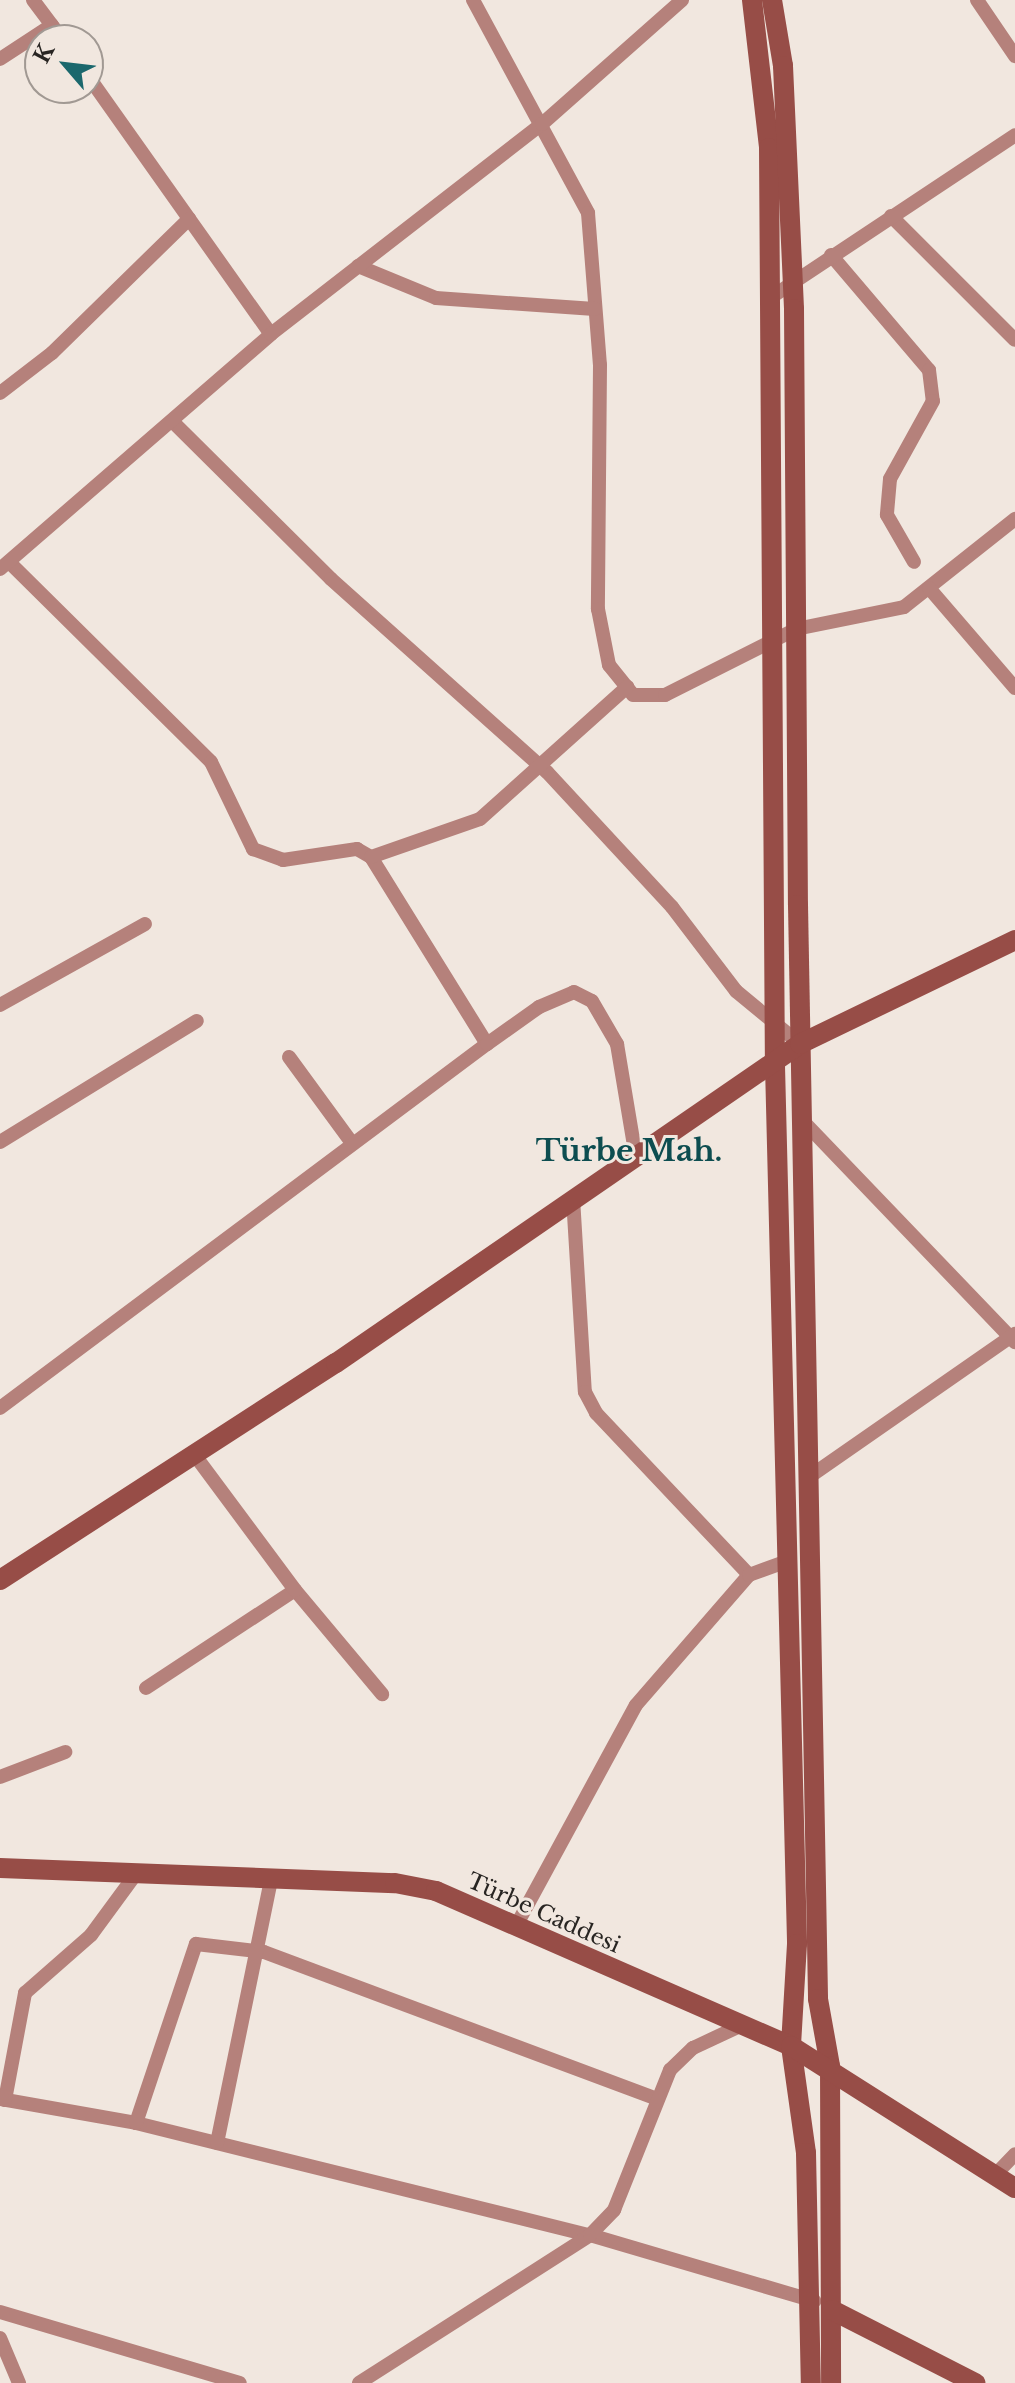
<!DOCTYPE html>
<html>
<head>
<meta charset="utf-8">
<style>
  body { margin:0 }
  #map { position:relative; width:1015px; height:2383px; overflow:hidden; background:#f1e7df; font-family:"Libre Baskerville",serif }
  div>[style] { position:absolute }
  .street>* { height:14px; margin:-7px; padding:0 7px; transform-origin:7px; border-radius:7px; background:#b5817b }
  .secondary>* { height:20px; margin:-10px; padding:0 10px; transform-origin:10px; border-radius:10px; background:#974d47 }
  span { translate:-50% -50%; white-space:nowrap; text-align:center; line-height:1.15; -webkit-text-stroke:6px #f1e7df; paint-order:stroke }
  .street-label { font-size:22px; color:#282522 }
  .district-label { font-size:30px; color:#0d4d50; font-weight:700 }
  .north { position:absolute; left:24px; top:24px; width:80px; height:80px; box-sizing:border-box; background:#f1e7df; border:2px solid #a19993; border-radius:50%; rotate:298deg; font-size:22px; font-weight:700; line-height:32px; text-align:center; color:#282522 }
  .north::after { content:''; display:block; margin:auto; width:28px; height:36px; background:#1b686d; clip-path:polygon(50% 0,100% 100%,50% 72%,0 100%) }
</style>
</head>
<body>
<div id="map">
  <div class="street">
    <i style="left:33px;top:0;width:50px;rotate:53.1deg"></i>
    <i style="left:473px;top:0;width:242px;rotate:61.6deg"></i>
    <i style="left:588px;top:213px;width:152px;rotate:85.5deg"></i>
    <i style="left:600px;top:365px;width:244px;rotate:90.5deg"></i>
    <i style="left:598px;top:609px;width:57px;rotate:78.9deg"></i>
    <i style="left:609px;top:665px;width:38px;rotate:51deg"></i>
    <i style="left:633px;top:695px;width:32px"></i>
    <i style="left:665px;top:695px;width:147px;rotate:-26.7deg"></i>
    <i style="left:796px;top:629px;width:110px;rotate:-11.5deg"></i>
    <i style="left:904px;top:607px;width:142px;rotate:-38.4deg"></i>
    <i style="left:977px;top:0;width:68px;rotate:55.8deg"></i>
    <i style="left:0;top:59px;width:62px;rotate:-33.2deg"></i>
    <i style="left:88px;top:76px;width:316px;rotate:54.7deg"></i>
    <i style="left:891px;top:216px;width:175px;rotate:45deg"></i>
    <i style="left:831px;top:255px;width:151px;rotate:49.6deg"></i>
    <i style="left:929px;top:370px;width:31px;rotate:83deg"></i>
    <i style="left:933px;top:401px;width:89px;rotate:118.9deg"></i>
    <i style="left:890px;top:479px;width:36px;rotate:95deg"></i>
    <i style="left:887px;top:515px;width:54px;rotate:60.1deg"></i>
    <i style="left:358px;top:266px;width:84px;rotate:22.3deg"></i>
    <i style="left:436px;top:298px;width:159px;rotate:4deg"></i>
    <i style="left:770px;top:298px;width:294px;rotate:-33.6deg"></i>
    <i style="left:0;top:393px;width:66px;rotate:-37.6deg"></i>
    <i style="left:52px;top:353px;width:192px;rotate:-44.4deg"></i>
    <i style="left:174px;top:423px;width:221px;rotate:44.8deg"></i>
    <i style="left:331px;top:579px;width:290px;rotate:41.8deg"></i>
    <i style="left:547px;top:772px;width:184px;rotate:47.2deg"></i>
    <i style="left:672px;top:907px;width:106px;rotate:52.7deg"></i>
    <i style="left:736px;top:991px;width:83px;rotate:39.6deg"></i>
    <i style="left:9px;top:562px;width:284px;rotate:44.7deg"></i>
    <i style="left:211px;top:762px;width:97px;rotate:64.2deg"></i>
    <i style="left:253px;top:849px;width:32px;rotate:20deg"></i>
    <i style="left:283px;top:860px;width:75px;rotate:-8.5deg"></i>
    <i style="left:357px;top:849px;width:16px;rotate:30deg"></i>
    <i style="left:371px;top:857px;width:220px;rotate:58.2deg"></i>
    <i style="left:0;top:569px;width:359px;rotate:-40.9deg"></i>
    <i style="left:271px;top:334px;width:343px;rotate:-37.8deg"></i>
    <i style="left:542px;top:124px;width:187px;rotate:-41.5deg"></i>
    <i style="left:929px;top:588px;width:132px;rotate:49.3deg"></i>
    <i style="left:371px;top:857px;width:115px;rotate:-19.2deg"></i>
    <i style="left:480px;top:819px;width:198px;rotate:-41.9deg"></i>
    <i style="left:0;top:1005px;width:166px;rotate:-29.2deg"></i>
    <i style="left:289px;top:1057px;width:107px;rotate:53.8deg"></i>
    <i style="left:802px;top:1120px;width:308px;rotate:46.2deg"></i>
    <i style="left:0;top:1142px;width:231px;rotate:-31.6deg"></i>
    <i style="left:573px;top:1198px;width:194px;rotate:86.5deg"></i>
    <i style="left:585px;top:1392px;width:24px;rotate:62deg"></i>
    <i style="left:596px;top:1413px;width:223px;rotate:46.6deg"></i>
    <i style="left:0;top:1408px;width:608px;rotate:-36.78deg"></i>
    <i style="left:487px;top:1044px;width:64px;rotate:-35.4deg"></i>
    <i style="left:539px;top:1007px;width:38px;rotate:-23deg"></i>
    <i style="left:574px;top:992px;width:20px;rotate:27deg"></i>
    <i style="left:592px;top:1001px;width:50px;rotate:59.8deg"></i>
    <i style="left:617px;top:1044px;width:115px;rotate:80.5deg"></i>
    <i style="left:809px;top:1477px;width:251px;rotate:-34.8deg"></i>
    <i style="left:295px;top:1590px;width:136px;rotate:50.1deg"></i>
    <i style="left:146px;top:1688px;width:178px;rotate:-33.3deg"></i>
    <i style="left:295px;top:1590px;width:169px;rotate:-126.6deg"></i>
    <i style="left:0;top:1777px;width:70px;rotate:-21deg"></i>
    <i style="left:516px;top:1926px;width:251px;rotate:-61.5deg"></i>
    <i style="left:636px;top:1705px;width:172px;rotate:-49deg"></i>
    <i style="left:749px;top:1575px;width:37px;rotate:-20deg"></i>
    <i style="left:0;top:2099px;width:138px;rotate:10deg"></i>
    <i style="left:136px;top:2123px;width:468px;rotate:13.9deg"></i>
    <i style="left:590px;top:2235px;width:234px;rotate:16.4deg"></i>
    <i style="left:5px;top:2100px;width:109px;rotate:-79.4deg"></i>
    <i style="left:25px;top:1993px;width:88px;rotate:-41.3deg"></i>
    <i style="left:91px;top:1935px;width:74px;rotate:-53.7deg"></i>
    <i style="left:136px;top:2123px;width:189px;rotate:-71.5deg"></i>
    <i style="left:196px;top:1944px;width:68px;rotate:6.7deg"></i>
    <i style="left:264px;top:1952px;width:417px;rotate:20.5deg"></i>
    <i style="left:217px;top:2143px;width:268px;rotate:-78.4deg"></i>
    <i style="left:995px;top:2175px;width:29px;rotate:-46deg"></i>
    <i style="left:0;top:2312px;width:250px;rotate:16.5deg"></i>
    <i style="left:0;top:2338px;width:49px;rotate:67.1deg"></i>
    <i style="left:359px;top:2383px;width:274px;rotate:-32.6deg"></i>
    <i style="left:590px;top:2235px;width:35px;rotate:-46deg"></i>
    <i style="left:614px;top:2210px;width:151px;rotate:-68.2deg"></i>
    <i style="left:670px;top:2070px;width:32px;rotate:-44deg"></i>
    <i style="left:693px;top:2048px;width:54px;rotate:-25.1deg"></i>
  </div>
  <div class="secondary">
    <i style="left:752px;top:0;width:149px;rotate:83.4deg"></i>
    <i style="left:769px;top:148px;width:918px;rotate:89.63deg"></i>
    <i style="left:775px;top:1066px;width:878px;rotate:88.56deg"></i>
    <i style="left:797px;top:1944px;width:102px;rotate:93.4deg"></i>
    <i style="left:791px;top:2046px;width:108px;rotate:82deg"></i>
    <i style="left:806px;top:2153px;width:230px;rotate:88.8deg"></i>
    <i style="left:772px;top:0;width:67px;rotate:80.5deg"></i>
    <i style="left:783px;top:66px;width:243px;rotate:87.4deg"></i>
    <i style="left:794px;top:309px;width:596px;rotate:89.62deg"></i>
    <i style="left:798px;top:905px;width:1094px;rotate:88.95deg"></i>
    <i style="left:818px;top:1999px;width:68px;rotate:79.8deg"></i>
    <i style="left:830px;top:2066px;width:317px;rotate:89.8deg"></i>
    <i style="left:0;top:1580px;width:400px;rotate:-32.9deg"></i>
    <i style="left:336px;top:1363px;width:563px;rotate:-34.51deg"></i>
    <i style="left:800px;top:1044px;width:239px;rotate:-25.8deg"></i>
    <i style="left:0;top:1868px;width:395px;rotate:2.2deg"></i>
    <i style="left:395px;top:1883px;width:42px;rotate:11deg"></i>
    <i style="left:436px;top:1891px;width:387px;rotate:23.6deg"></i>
    <i style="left:791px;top:2046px;width:265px;rotate:32.4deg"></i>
    <i style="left:832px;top:2310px;width:161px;rotate:27deg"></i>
  </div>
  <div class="street-label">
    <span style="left:544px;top:1913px;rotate:24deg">Türbe Caddesi</span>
  </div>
  <div class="district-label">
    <span style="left:629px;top:1151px">Türbe Mah.</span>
  </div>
  <div class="north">K</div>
</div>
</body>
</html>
